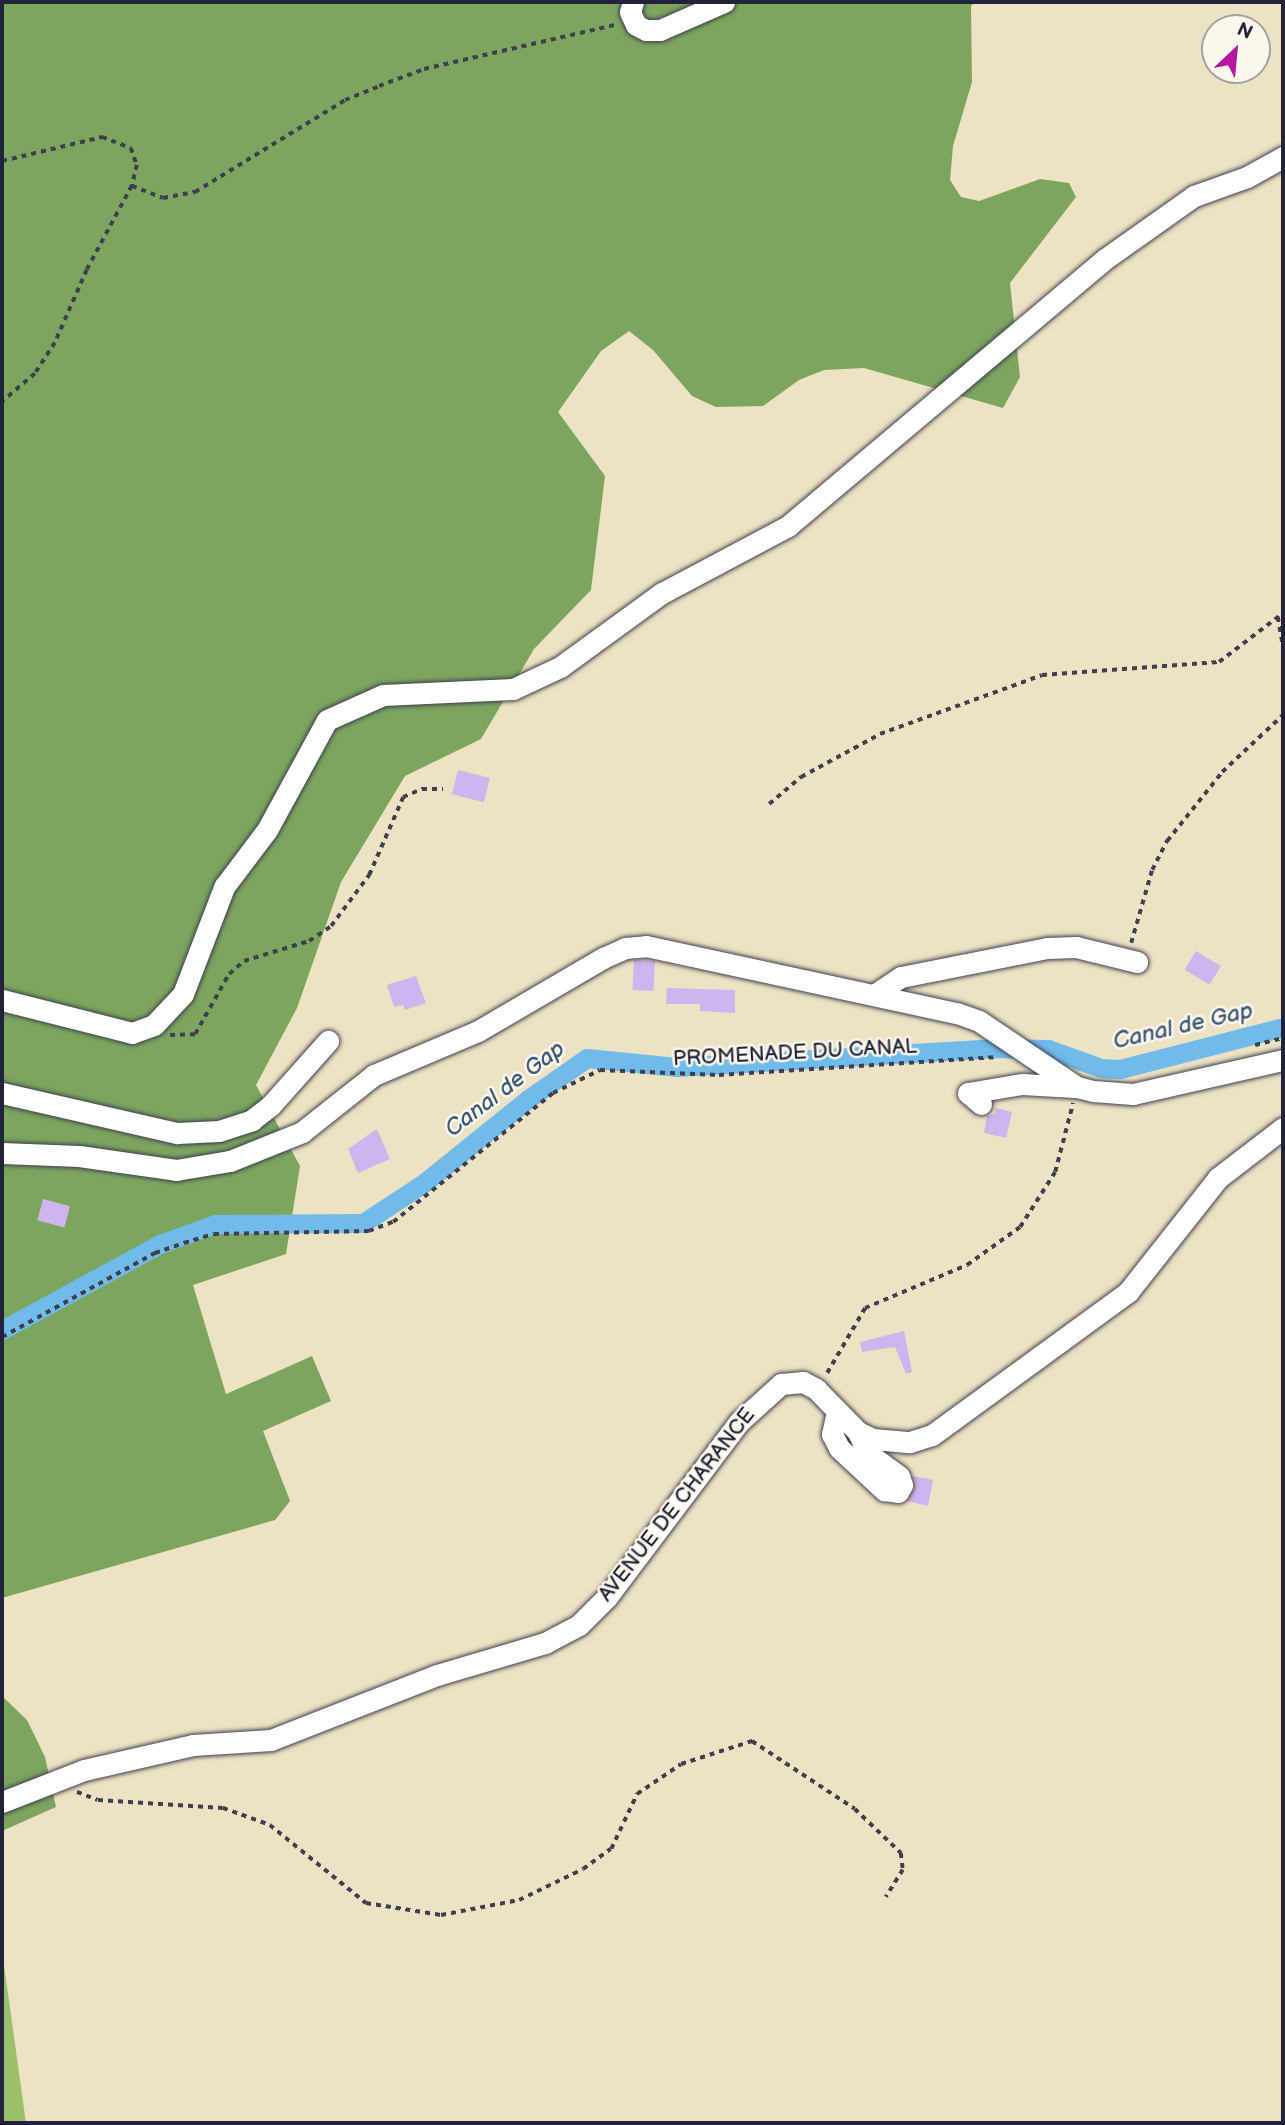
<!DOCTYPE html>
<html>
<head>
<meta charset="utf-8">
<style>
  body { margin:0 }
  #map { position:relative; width:1285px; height:2125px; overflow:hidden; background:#ede2c3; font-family:"Balsamiq Sans",sans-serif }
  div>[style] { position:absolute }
  .green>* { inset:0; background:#9bc06a }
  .forest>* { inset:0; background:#7ca65e }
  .canal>* { height:19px; margin:-9.5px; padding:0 9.5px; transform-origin:9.5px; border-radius:9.5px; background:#70bbe9 }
  .building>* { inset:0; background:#ceb5ef; transform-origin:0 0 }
  .path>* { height:3.5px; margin-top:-1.75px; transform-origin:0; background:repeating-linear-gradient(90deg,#403f4f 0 5px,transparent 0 10px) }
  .roads { filter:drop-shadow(0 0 2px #403f4f) drop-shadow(0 0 2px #403f4f) }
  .minor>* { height:21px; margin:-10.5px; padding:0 10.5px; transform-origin:10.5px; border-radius:10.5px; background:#fff }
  span { translate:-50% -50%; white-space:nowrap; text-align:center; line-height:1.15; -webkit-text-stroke:5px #fbf7ec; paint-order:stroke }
  .street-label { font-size:21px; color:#22223b }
  .water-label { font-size:23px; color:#3d5878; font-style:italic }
  .frame { position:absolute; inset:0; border:4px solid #22223b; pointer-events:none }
  .north { position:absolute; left:1201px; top:14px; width:70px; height:70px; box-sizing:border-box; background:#fbf7ec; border:2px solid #a4a2a5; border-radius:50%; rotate:26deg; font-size:19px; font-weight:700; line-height:28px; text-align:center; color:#22223b }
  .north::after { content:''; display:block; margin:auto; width:24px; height:32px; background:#b5179e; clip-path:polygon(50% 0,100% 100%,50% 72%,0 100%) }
</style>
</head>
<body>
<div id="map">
  <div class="green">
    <i style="clip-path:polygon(2px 1951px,26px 2123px,2px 2123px)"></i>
  </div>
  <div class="forest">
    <i style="clip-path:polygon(2px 2px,975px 2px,971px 6px,972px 82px,953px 146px,950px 180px,961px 197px,979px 201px,1040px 179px,1069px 183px,1076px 197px,1010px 283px,1020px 377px,1003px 408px,864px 368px,824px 370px,799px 380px,763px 406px,716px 407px,692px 396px,653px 350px,629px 331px,601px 351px,558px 412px,605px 476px,591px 590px,534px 649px,481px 739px,405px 776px,341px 882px,297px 1008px,256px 1085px,300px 1166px,286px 1254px,193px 1285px,226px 1394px,312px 1356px,331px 1401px,263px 1431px,290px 1501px,275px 1520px,2px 1598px)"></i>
    <i style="clip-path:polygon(2px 1696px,27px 1720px,45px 1757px,56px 1807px,2px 1831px)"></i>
  </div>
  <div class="canal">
    <i style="left:2px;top:1330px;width:180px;rotate:-28.6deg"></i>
    <i style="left:160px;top:1244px;width:59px;rotate:-20deg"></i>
    <i style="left:215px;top:1224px;width:148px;rotate:-0.4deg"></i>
    <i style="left:363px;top:1223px;width:73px;rotate:-33.3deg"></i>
    <i style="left:424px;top:1183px;width:134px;rotate:-38.9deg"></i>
    <i style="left:528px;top:1099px;width:72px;rotate:-34.8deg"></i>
    <i style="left:587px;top:1058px;width:90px;rotate:5.7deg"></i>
    <i style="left:677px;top:1067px;width:317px;rotate:-3.4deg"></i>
    <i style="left:993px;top:1048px;width:55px;rotate:1deg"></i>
    <i style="left:1048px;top:1049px;width:56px;rotate:19.7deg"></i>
    <i style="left:1101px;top:1068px;width:19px;rotate:3deg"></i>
    <i style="left:1120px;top:1069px;width:168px;rotate:-14.4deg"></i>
  </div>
  <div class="building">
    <i style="left:458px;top:770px;width:33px;height:25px;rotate:14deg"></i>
    <i style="left:1196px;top:951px;width:29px;height:22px;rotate:31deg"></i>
    <i style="left:634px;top:960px;width:21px;height:30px;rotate:3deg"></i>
    <i style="clip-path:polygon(416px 976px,426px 1003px,405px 1010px,403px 1005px,394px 1007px,387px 985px)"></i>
    <i style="clip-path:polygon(667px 988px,735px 990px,735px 1013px,700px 1011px,700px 1004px,666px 1004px)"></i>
    <i style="clip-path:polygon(996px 1108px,1012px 1112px,1006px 1138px,984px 1133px,987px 1116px,995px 1114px)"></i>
    <i style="clip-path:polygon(377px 1129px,390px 1159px,358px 1173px,348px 1149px)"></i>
    <i style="left:43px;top:1199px;width:28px;height:22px;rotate:15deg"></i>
    <i style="clip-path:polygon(904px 1331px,912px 1372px,906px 1374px,895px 1347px,862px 1352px,860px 1342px)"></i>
    <i style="clip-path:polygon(913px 1476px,933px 1480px,928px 1506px,907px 1501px,915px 1487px)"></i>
  </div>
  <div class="path">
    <i style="left:2px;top:161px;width:103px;rotate:-13.5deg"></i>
    <i style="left:102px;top:137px;width:31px;rotate:21deg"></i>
    <i style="left:131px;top:148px;width:18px;rotate:71deg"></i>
    <i style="left:137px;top:165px;width:22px;rotate:103deg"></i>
    <i style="left:132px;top:186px;width:95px;rotate:118.2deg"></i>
    <i style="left:87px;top:270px;width:80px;rotate:113.7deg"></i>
    <i style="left:55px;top:343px;width:37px;rotate:123deg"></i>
    <i style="left:35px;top:374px;width:43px;rotate:139.7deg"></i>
    <i style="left:132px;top:186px;width:33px;rotate:21deg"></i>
    <i style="left:163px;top:198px;width:33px;rotate:-11deg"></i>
    <i style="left:195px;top:192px;width:176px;rotate:-31.5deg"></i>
    <i style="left:345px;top:100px;width:37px;rotate:-22deg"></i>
    <i style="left:379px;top:86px;width:48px;rotate:-20.7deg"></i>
    <i style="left:424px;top:69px;width:196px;rotate:-13deg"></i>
    <i style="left:1278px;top:617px;width:27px;rotate:80deg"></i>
    <i style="left:769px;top:804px;width:42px;rotate:-40.2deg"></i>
    <i style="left:801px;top:777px;width:90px;rotate:-28.6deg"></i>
    <i style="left:880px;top:734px;width:172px;rotate:-20deg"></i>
    <i style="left:1042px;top:675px;width:177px;rotate:-4.2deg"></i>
    <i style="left:1219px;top:662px;width:81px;rotate:-37.4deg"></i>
    <i style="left:1131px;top:943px;width:76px;rotate:-74deg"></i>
    <i style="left:1152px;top:870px;width:33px;rotate:-63deg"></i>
    <i style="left:1167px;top:841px;width:88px;rotate:-51.4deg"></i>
    <i style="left:1222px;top:772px;width:83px;rotate:-43.1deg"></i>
    <i style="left:170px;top:1035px;width:25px;rotate:-2deg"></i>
    <i style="left:195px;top:1034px;width:69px;rotate:-60.5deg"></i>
    <i style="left:229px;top:974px;width:20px;rotate:-41deg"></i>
    <i style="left:244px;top:961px;width:68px;rotate:-17.1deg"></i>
    <i style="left:309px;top:941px;width:27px;rotate:-34deg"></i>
    <i style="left:331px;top:926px;width:64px;rotate:-53.3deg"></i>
    <i style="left:369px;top:875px;width:85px;rotate:-66.4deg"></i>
    <i style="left:403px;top:797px;width:21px;rotate:-23deg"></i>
    <i style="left:422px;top:789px;width:21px"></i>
    <i style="left:1255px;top:1045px;width:29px;rotate:-14deg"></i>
    <i style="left:2px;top:1337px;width:175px;rotate:-28.8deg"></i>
    <i style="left:155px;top:1253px;width:31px;rotate:-19deg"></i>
    <i style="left:184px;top:1243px;width:31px;rotate:-17deg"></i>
    <i style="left:214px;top:1234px;width:155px;rotate:-1.1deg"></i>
    <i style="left:369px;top:1231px;width:26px;rotate:-21deg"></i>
    <i style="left:393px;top:1222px;width:206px;rotate:-38.9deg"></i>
    <i style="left:553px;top:1093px;width:52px;rotate:-26.1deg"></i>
    <i style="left:600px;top:1070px;width:119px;rotate:2.4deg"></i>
    <i style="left:719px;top:1075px;width:279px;rotate:-3.7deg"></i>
    <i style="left:827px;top:1373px;width:75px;rotate:-59.7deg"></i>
    <i style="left:865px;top:1308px;width:111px;rotate:-22.9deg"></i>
    <i style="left:967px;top:1265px;width:65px;rotate:-35.6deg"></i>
    <i style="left:1020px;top:1227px;width:65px;rotate:-57.5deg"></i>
    <i style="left:1055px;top:1172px;width:71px;rotate:-75.4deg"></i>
    <i style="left:77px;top:1792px;width:22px;rotate:21deg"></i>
    <i style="left:98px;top:1800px;width:125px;rotate:3.7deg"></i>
    <i style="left:223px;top:1808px;width:50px;rotate:19.9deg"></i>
    <i style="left:270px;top:1825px;width:124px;rotate:39.1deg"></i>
    <i style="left:366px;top:1903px;width:76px;rotate:9.1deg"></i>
    <i style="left:441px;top:1915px;width:79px;rotate:-10.9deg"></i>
    <i style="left:519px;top:1900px;width:71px;rotate:-25.8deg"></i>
    <i style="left:583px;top:1869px;width:34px;rotate:-36deg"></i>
    <i style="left:611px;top:1849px;width:61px;rotate:-64.7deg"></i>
    <i style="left:637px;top:1794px;width:53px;rotate:-34.3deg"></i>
    <i style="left:681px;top:1764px;width:75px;rotate:-17.9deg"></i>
    <i style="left:752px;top:1741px;width:123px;rotate:33.4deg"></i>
    <i style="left:855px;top:1809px;width:64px;rotate:43.7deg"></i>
    <i style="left:901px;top:1853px;width:17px;rotate:83deg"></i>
    <i style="left:903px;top:1870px;width:32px;rotate:122deg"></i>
  </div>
  <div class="roads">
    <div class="minor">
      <i style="left:633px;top:2px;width:10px;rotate:107deg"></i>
      <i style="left:630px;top:12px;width:14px;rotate:65deg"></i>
      <i style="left:636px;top:25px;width:11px;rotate:27deg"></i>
      <i style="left:646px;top:30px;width:14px"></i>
      <i style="left:660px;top:30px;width:70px;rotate:-23.6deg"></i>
      <i style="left:874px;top:995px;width:32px;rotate:-34deg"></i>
      <i style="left:901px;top:977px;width:149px;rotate:-11.2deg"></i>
      <i style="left:1047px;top:948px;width:29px;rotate:-2deg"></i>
      <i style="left:1076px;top:947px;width:63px;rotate:13.8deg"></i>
      <i style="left:2px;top:1000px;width:134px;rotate:14.2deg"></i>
      <i style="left:132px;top:1033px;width:23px;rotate:-20deg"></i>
      <i style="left:154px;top:1025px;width:42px;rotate:-46.9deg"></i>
      <i style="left:183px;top:994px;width:115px;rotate:-69deg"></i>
      <i style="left:224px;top:887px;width:71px;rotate:-53deg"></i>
      <i style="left:267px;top:830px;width:125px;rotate:-61.4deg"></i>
      <i style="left:327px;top:720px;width:61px;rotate:-24.1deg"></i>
      <i style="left:383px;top:695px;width:130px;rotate:-2.6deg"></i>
      <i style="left:513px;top:689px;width:52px;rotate:-25.1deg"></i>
      <i style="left:560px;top:667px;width:126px;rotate:-36deg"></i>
      <i style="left:662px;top:593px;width:143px;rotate:-28deg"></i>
      <i style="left:788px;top:526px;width:414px;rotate:-40.1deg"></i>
      <i style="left:1105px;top:259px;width:109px;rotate:-35.3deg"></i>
      <i style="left:1194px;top:196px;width:56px;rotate:-19.7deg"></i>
      <i style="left:1247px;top:177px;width:41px;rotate:-29.1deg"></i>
      <i style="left:2px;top:1093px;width:180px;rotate:12.9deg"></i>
      <i style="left:177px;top:1133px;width:42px;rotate:-2.7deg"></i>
      <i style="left:219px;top:1131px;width:35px;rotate:-18deg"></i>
      <i style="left:252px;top:1120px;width:24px;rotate:-38deg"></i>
      <i style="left:271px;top:1105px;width:86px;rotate:-48.3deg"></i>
      <i style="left:981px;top:1104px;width:17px;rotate:-140deg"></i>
      <i style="left:968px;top:1093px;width:55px;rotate:-9.5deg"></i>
      <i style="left:1022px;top:1084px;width:53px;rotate:3.2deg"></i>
      <i style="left:2px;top:1153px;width:77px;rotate:2.2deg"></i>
      <i style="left:79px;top:1156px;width:98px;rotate:8.2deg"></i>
      <i style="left:176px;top:1170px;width:55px;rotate:-9.5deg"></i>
      <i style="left:230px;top:1161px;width:78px;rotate:-21.9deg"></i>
      <i style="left:302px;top:1132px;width:92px;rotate:-38.4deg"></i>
      <i style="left:374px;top:1075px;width:113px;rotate:-22.9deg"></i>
      <i style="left:478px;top:1031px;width:145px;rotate:-30.3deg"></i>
      <i style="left:603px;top:958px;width:24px;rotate:-24deg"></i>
      <i style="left:625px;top:948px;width:21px;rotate:-5deg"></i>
      <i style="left:646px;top:946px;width:318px;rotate:12.2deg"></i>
      <i style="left:957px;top:1013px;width:23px;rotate:20deg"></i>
      <i style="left:979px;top:1021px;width:118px;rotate:34deg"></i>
      <i style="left:1077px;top:1087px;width:16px;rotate:14deg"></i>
      <i style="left:1093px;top:1091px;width:40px;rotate:4.3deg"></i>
      <i style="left:1133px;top:1094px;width:154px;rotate:-12.8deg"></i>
      <i style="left:837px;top:1411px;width:24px;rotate:102deg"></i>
      <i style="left:832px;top:1434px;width:16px;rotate:63deg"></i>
      <i style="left:839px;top:1448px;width:62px;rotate:43deg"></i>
      <i style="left:884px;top:1490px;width:14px;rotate:8deg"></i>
      <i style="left:898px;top:1492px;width:8px;rotate:-60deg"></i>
      <i style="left:902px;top:1485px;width:9px;rotate:-108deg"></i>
      <i style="left:899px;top:1476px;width:39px;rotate:-144deg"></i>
      <i style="left:867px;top:1453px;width:23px;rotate:-113deg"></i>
      <i style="left:2px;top:1802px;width:88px;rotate:-21.3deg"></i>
      <i style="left:84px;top:1770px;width:112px;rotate:-12.9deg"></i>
      <i style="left:193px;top:1745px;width:78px;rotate:-3.7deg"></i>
      <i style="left:271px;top:1740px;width:178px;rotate:-21.4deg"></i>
      <i style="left:437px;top:1675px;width:113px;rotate:-16.5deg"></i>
      <i style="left:545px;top:1643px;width:38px;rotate:-28deg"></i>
      <i style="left:579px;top:1625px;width:40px;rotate:-45deg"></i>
      <i style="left:607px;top:1597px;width:219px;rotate:-53deg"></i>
      <i style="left:739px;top:1422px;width:57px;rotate:-42.1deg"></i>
      <i style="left:781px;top:1384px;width:22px;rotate:-5deg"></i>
      <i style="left:803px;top:1382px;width:15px;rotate:28deg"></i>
      <i style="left:816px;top:1389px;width:60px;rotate:45.7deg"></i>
      <i style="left:858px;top:1432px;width:17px;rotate:25deg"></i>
      <i style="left:873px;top:1439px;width:37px;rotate:5deg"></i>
      <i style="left:910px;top:1442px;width:23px;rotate:-18deg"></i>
      <i style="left:932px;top:1435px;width:243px;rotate:-36.1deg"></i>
      <i style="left:1128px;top:1292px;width:145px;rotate:-51.7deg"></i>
      <i style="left:1218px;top:1178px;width:82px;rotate:-37.6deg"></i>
    </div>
  </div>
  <div class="street-label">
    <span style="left:795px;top:1053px;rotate:-3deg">PROMENADE DU CANAL</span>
    <span style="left:677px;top:1505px;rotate:-52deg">AVENUE DE CHARANCE</span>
  </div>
  <div class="water-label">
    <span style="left:1183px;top:1026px;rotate:-13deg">Canal de Gap</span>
    <span style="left:505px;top:1089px;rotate:-37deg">Canal de Gap</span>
  </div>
  <div class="frame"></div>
  <div class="north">N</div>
</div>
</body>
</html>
